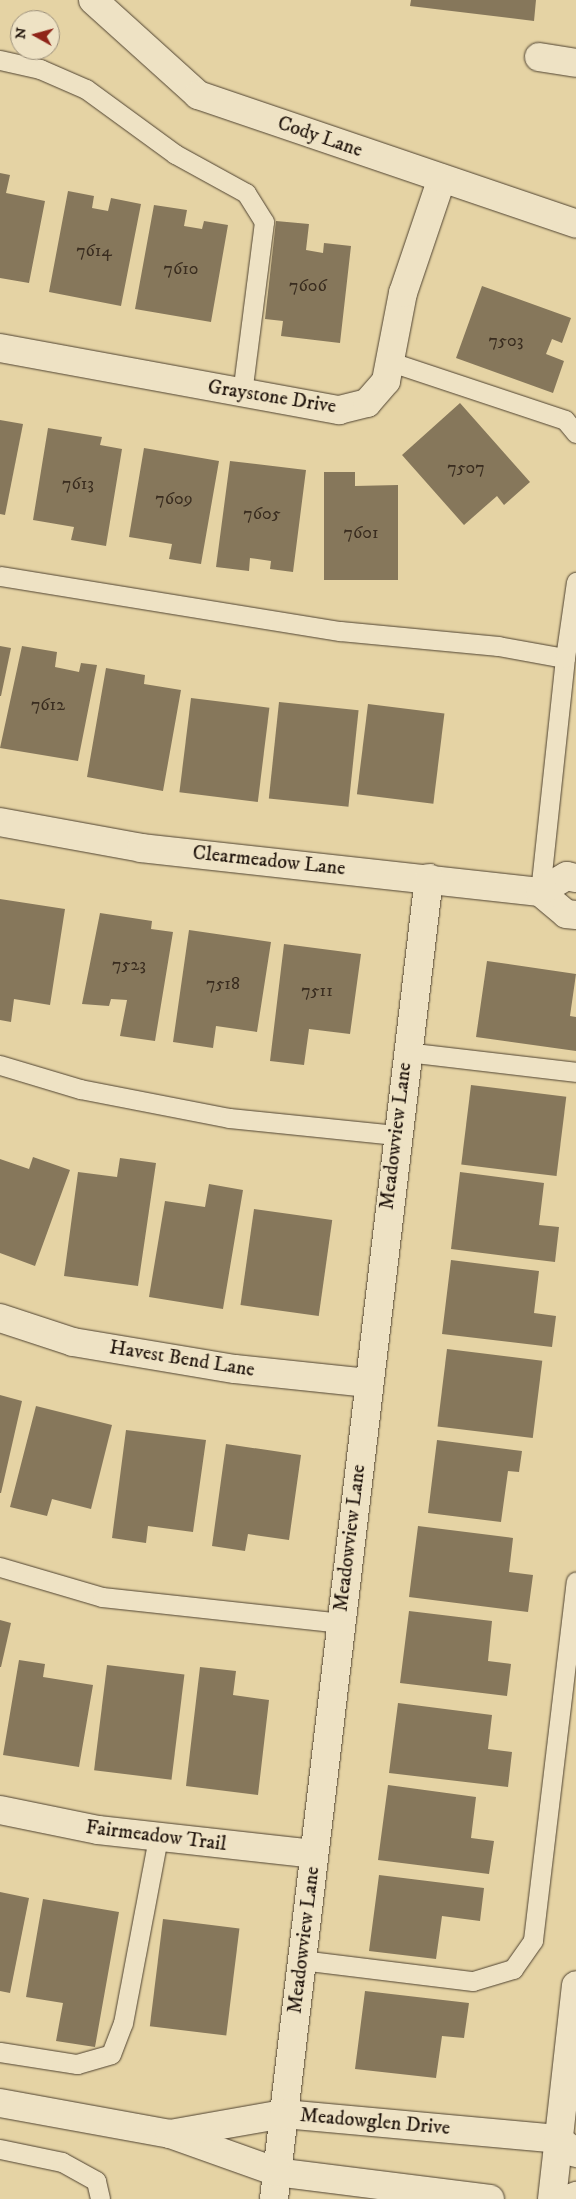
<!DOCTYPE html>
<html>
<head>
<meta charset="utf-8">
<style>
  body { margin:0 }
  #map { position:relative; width:576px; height:2199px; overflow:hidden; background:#e5d3a4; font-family:"IM FELL DW Pica",serif }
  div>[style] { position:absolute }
  .building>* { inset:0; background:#86775b; transform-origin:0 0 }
  .roads { filter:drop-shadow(0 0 1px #504331) drop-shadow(0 0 1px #504331) }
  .lane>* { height:19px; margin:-9.5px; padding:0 9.5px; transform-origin:9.5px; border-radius:9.5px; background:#eee2c4 }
  .street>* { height:28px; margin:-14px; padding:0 14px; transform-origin:14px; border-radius:14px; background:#eee2c4 }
  .secondary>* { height:28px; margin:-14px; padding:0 14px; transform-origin:14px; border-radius:14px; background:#eee2c4 }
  span { translate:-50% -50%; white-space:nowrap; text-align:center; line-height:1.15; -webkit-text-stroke:5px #eee2c4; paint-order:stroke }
  .number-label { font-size:18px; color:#392c1f }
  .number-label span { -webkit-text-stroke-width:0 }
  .street-label { font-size:20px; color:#1f130b }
  .north { position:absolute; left:10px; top:10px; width:50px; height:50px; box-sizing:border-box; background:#eee2c4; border:1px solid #9b8f7a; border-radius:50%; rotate:277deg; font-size:14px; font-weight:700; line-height:20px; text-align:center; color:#1f130b }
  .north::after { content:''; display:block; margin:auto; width:18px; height:22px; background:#8f2418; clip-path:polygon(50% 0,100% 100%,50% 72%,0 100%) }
</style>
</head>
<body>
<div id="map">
  <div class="building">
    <i style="clip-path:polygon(411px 0,536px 0,534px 21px,410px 6px)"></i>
    <i style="clip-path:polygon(0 173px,10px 175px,6px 193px,45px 201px,29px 283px,0 278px)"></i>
    <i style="clip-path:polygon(68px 191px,94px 196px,92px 208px,108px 211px,111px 198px,141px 204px,121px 306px,49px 292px)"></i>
    <i style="clip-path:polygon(154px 205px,187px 210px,184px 226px,202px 229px,204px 221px,228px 225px,211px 322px,135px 309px)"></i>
    <i style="clip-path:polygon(276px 221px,309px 224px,306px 250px,323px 253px,324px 243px,351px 246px,340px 343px,281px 336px,283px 321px,265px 319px)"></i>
    <i style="clip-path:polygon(482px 286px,571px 318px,562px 343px,552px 339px,546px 354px,564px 361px,553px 393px,456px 358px)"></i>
    <i style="clip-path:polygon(460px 403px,530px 482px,504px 505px,497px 496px,464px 525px,402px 455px)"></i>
    <i style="clip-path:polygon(0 420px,23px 424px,5px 515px,0 514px)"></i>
    <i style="clip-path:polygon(48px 428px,102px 437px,100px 445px,122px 449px,106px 546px,71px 540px,74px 527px,33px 520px)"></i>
    <i style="clip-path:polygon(144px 448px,219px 461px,201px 564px,169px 559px,172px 544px,129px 537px)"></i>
    <i style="clip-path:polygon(230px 461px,306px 470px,293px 572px,270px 569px,271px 561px,250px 558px,249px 571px,216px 567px)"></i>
    <i style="clip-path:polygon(324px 472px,355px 472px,355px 486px,398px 485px,398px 580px,324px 580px)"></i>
    <i style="clip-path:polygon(0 646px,11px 648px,1px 696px,0 696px)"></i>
    <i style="clip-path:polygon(22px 646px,57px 652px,55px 667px,79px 672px,81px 663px,97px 665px,78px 761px,0 748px)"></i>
    <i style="clip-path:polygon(106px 668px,145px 675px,144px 684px,181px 690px,163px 791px,87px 777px)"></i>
    <i style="left:191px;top:698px;width:79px;height:95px;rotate:7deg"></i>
    <i style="left:279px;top:702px;width:80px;height:97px;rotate:6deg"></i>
    <i style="left:368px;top:704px;width:77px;height:91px;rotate:7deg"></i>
    <i style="clip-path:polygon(0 899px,65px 909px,50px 1005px,14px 999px,11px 1022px,0 1020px)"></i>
    <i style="clip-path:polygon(100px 913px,152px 921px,151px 929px,173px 932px,155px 1041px,120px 1036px,127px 1000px,111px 999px,109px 1006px,82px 1004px)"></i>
    <i style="clip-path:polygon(189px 930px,271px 942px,257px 1032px,216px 1026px,213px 1048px,173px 1042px)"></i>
    <i style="clip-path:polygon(284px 944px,361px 954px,350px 1034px,309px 1029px,304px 1065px,270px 1061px)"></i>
    <i style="clip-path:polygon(487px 961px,576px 974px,570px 1016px,576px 1017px,576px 1051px,476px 1037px)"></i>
    <i style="left:471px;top:1085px;width:96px;height:80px;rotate:7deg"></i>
    <i style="clip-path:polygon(33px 1157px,70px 1170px,35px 1266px,0 1253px,0 1159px,29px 1169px)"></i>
    <i style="clip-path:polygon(120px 1158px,156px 1163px,138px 1286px,64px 1276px,78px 1172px,117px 1177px)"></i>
    <i style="clip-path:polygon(460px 1172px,544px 1183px,539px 1225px,559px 1227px,555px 1262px,451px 1249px)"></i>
    <i style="clip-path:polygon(209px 1184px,243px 1190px,223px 1309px,149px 1297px,165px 1201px,205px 1207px)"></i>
    <i style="left:254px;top:1209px;width:79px;height:97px;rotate:8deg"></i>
    <i style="clip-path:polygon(451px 1260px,539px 1271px,534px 1313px,556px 1316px,552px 1347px,442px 1334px)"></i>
    <i style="left:447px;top:1349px;width:96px;height:78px;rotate:7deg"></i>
    <i style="clip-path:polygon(0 1395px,22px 1401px,1px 1493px,0 1493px)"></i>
    <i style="clip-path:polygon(36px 1406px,112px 1425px,91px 1509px,52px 1499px,47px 1516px,10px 1507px)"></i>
    <i style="clip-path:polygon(126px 1430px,206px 1440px,193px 1532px,148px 1526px,146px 1543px,112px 1538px)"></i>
    <i style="clip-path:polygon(437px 1440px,522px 1451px,519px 1472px,508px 1471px,501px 1522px,428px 1513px)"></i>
    <i style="clip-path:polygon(226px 1444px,301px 1455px,289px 1540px,248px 1534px,245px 1551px,212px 1546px)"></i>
    <i style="clip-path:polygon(418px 1526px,513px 1538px,509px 1572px,533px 1575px,528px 1612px,409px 1597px)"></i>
    <i style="clip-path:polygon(409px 1611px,492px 1621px,488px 1661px,511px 1664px,507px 1696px,400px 1683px)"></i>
    <i style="clip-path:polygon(0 1620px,11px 1623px,1px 1667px,0 1667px)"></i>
    <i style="clip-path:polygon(19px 1660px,45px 1664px,43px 1677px,93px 1685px,79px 1767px,3px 1755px)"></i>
    <i style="left:107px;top:1665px;width:78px;height:106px;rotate:7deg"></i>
    <i style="clip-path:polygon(200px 1667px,236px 1671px,233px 1695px,269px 1700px,258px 1795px,186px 1786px)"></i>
    <i style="clip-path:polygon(398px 1703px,492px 1715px,488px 1749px,512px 1752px,508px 1787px,389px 1773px)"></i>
    <i style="clip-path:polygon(388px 1785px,476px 1797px,471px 1838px,494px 1841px,489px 1874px,378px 1860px)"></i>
    <i style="clip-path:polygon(379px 1875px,484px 1888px,480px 1921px,442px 1916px,436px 1959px,369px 1951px)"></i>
    <i style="clip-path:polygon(0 1892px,29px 1898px,10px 1993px,0 1991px)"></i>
    <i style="clip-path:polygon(43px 1899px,119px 1912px,95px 2047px,56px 2041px,63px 2003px,26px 1997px)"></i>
    <i style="left:163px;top:1919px;width:77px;height:108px;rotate:7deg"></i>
    <i style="clip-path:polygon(365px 1991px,469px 2003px,464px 2038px,442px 2036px,436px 2078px,355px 2069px)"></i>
  </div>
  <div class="roads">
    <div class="lane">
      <i style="left:0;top:60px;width:41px;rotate:12.7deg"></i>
      <i style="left:40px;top:69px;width:50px;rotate:23.5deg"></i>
      <i style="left:86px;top:89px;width:110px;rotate:36.1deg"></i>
      <i style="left:175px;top:154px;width:81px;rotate:28.8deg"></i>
      <i style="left:246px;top:193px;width:34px;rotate:58deg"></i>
      <i style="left:264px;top:222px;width:172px;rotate:97.3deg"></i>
      <i style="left:391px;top:362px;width:183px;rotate:18.4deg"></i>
      <i style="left:565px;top:420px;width:17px;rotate:50deg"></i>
      <i style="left:0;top:576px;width:344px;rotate:9.2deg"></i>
      <i style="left:340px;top:631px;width:159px;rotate:5.4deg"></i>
      <i style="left:498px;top:646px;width:68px;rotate:10.2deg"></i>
      <i style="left:565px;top:658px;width:235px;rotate:96.1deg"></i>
      <i style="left:565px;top:658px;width:77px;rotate:-81.8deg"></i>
      <i style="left:406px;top:1052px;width:171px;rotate:6.7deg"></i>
      <i style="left:0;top:1065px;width:84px;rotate:16.7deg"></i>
      <i style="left:80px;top:1089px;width:152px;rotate:11deg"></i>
      <i style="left:229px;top:1118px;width:168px;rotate:5.8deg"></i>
      <i style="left:0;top:1567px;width:106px;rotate:16.4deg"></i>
      <i style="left:102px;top:1597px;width:239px;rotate:6.2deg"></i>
      <i style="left:301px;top:1960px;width:173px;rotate:7deg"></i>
      <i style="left:473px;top:1981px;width:42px;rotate:-16.7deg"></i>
      <i style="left:513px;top:1969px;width:35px;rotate:-55deg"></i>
      <i style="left:533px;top:1940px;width:361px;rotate:-83.2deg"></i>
      <i style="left:0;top:2052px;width:78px;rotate:8.9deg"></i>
      <i style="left:77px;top:2064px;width:35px;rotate:-16deg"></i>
      <i style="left:111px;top:2054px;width:33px;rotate:-69deg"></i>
      <i style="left:123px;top:2023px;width:189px;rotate:-79.3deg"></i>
      <i style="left:0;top:2149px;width:63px;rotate:11.8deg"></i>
      <i style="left:62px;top:2162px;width:39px;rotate:29deg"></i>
      <i style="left:96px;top:2181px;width:18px;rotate:77deg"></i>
    </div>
    <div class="street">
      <i style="left:539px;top:57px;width:37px;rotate:9deg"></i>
      <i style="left:0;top:348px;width:345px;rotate:10.4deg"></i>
      <i style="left:339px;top:410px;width:29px;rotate:-14deg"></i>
      <i style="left:367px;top:403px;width:29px;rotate:-49deg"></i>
      <i style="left:386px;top:381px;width:90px;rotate:-79.1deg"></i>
      <i style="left:403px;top:293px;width:121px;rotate:-71.3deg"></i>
      <i style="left:0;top:822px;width:143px;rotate:10.4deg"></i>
      <i style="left:141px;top:848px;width:401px;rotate:6.3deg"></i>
      <i style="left:540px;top:892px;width:34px;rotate:40deg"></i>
      <i style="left:566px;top:914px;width:10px;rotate:6deg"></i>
      <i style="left:540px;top:892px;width:31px;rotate:-31deg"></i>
      <i style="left:567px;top:876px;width:9px;rotate:13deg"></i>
      <i style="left:0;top:1318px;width:77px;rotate:18.2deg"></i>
      <i style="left:73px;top:1342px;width:164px;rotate:9.5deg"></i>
      <i style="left:235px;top:1369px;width:134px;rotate:6deg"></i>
      <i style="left:0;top:1810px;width:100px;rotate:11.5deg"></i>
      <i style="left:98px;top:1830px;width:217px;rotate:6.3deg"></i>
      <i style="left:0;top:2103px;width:173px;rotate:10.3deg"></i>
      <i style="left:274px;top:2199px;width:1330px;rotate:-83.31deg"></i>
      <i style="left:490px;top:2199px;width:215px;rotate:-172.8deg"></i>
      <i style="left:277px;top:2172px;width:114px;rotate:-160.4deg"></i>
      <i style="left:170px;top:2134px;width:116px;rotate:-10deg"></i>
      <i style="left:284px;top:2114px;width:275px;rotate:5.2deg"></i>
      <i style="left:558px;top:2139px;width:23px;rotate:38deg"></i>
      <i style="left:569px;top:2199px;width:8px;rotate:-23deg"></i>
    </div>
    <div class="secondary">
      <i style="left:93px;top:0;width:142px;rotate:42.1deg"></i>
      <i style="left:198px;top:95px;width:399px;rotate:18.8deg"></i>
      <i style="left:552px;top:2199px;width:215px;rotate:-83.6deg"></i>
    </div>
  </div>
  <div class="number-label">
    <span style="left:94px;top:251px">7614</span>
    <span style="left:181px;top:269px">7610</span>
    <span style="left:308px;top:286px">7606</span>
    <span style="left:506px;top:341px">7503</span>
    <span style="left:466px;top:468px">7507</span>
    <span style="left:78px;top:484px">7613</span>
    <span style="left:174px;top:499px">7609</span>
    <span style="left:262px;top:514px">7605</span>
    <span style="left:361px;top:533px">7601</span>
    <span style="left:48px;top:705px">7612</span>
    <span style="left:129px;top:965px">7523</span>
    <span style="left:223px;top:984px">7518</span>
    <span style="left:317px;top:991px">7511</span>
  </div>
  <div class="street-label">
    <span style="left:320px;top:137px;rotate:19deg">Cody Lane</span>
    <span style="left:272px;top:397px;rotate:9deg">Graystone Drive</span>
    <span style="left:269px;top:861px;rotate:6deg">Clearmeadow Lane</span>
    <span style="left:396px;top:1136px;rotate:-83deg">Meadowview Lane</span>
    <span style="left:182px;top:1359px;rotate:9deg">Havest Bend Lane</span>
    <span style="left:350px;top:1538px;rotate:-83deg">Meadowview Lane</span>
    <span style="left:156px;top:1836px;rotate:7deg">Fairmeadow Trail</span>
    <span style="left:304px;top:1940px;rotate:-83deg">Meadowview Lane</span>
    <span style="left:375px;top:2122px;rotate:5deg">Meadowglen Drive</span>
  </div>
  <div class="north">N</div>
</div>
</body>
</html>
